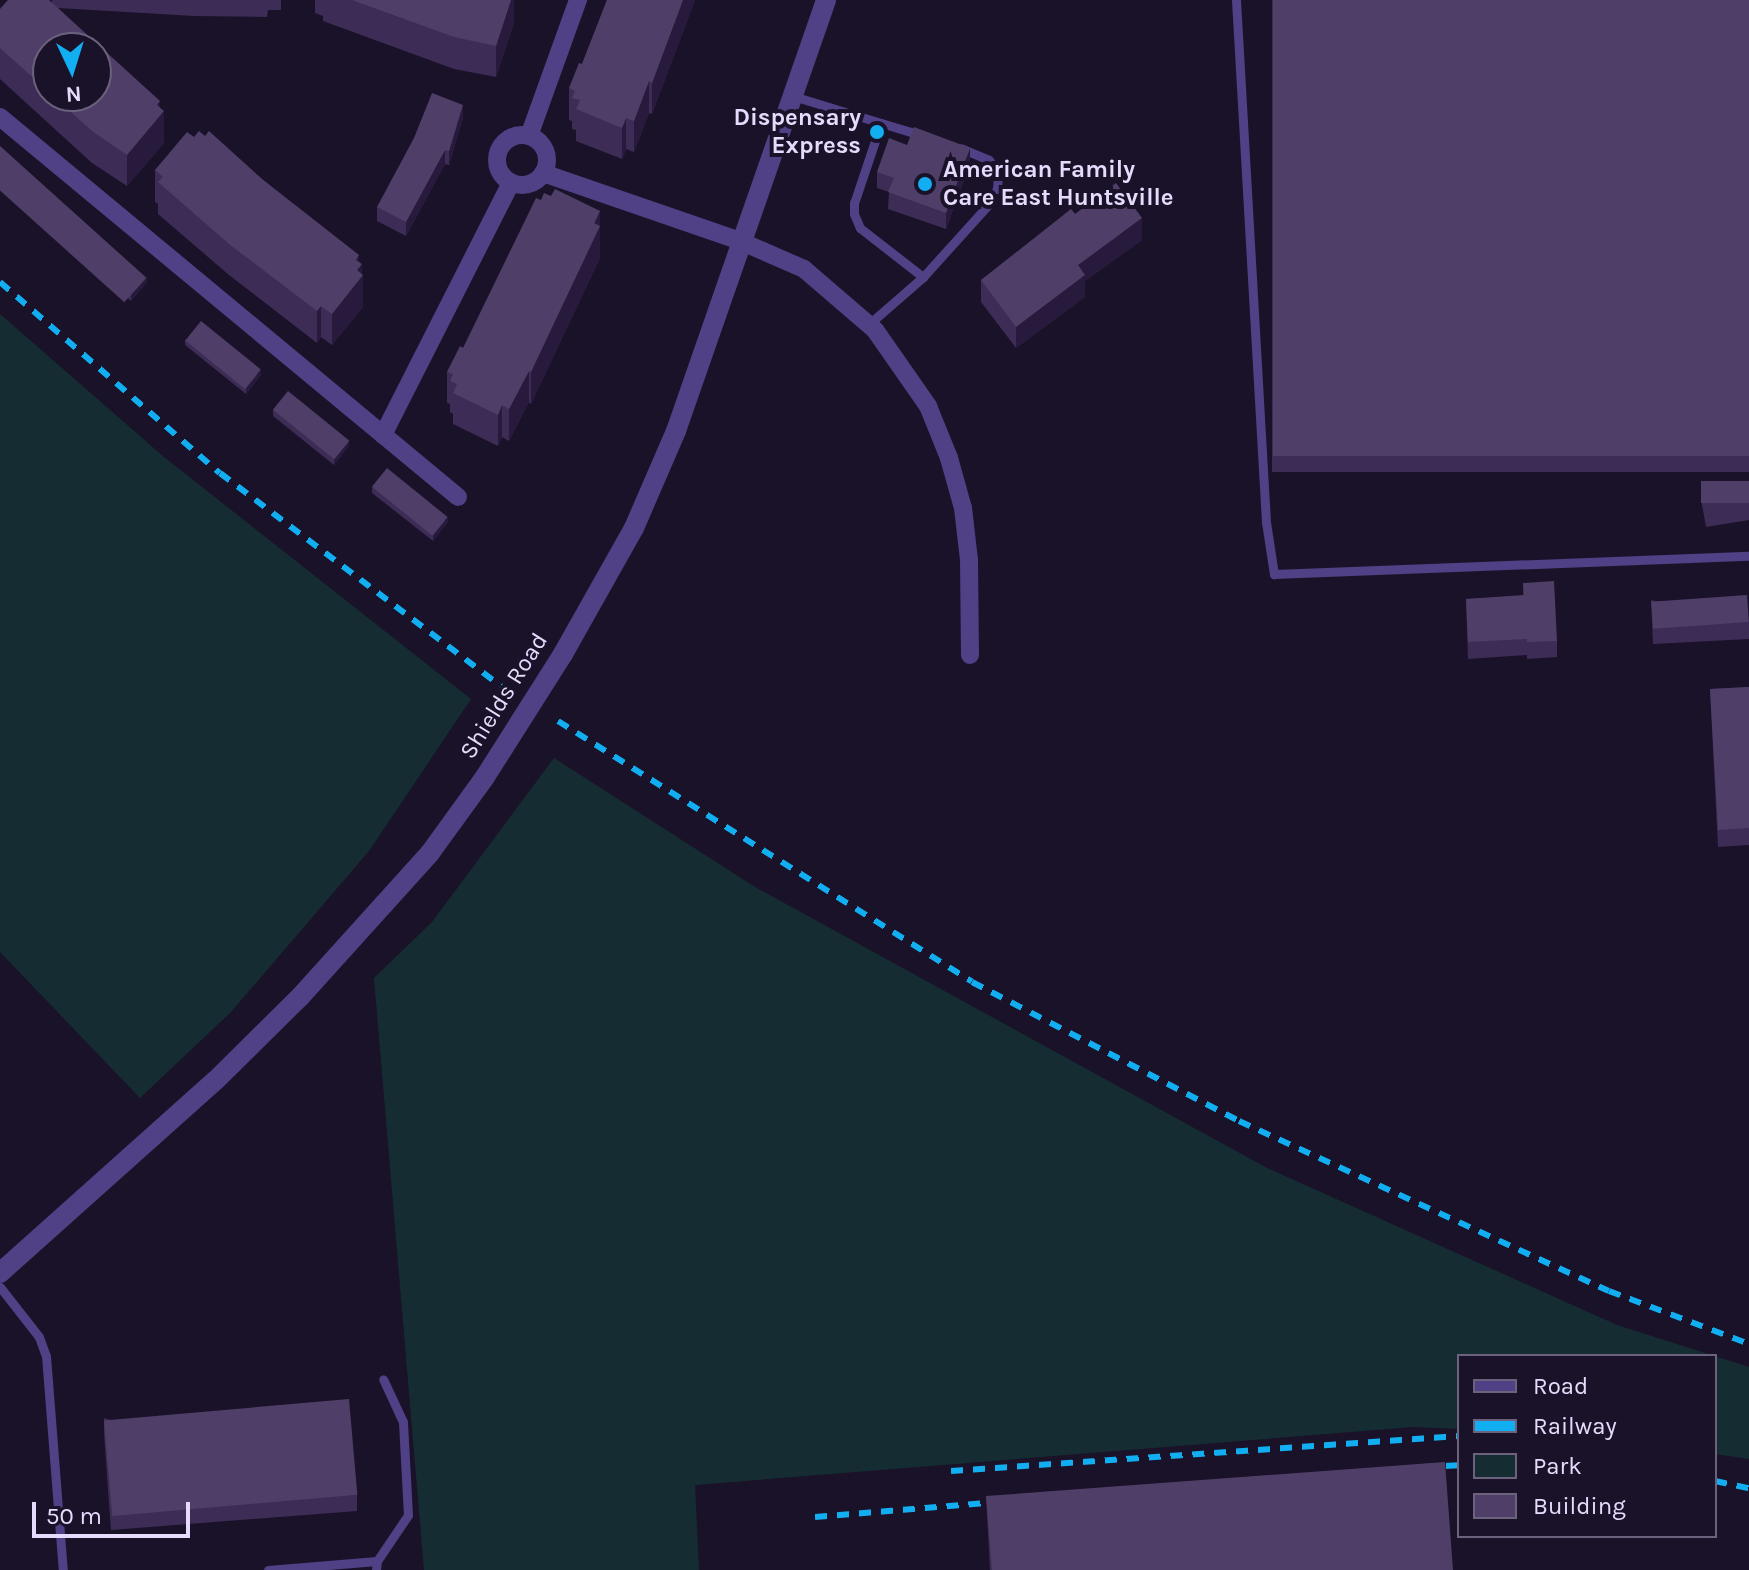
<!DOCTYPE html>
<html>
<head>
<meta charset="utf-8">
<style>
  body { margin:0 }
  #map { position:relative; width:1749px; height:1570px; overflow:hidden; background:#1a1229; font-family:Karla,sans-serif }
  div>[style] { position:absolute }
  .green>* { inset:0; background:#152d32 }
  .service>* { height:9px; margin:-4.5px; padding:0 4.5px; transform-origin:4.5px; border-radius:4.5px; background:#504085 }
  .minor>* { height:18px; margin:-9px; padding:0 9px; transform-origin:9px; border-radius:9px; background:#504085 }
  .minor>.ring { margin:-9px; padding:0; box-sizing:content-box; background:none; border:18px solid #504085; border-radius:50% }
  .tertiary>* { height:20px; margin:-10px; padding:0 10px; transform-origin:10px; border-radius:10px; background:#504085 }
  .rail>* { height:6px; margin-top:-3px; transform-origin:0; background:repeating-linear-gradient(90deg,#12aef2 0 12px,transparent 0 22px) }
  .wall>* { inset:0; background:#3d2c56; transform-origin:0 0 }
  .shaded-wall>* { inset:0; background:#271a3c }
  .building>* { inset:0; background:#4f3f68; transform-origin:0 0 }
  .dots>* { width:22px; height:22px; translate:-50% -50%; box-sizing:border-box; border:4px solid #1a1229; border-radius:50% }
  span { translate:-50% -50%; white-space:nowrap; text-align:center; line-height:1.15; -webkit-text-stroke:8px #1a1229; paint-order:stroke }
  .poi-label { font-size:24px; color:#e6dbfd; font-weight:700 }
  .right { translate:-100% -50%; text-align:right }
  .left { translate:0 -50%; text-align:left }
  .street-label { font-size:24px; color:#e6dbfd }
  .legend { position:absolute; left:1457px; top:1354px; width:260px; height:184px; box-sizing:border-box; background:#1a1229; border:2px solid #6c627e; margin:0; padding:10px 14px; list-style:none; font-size:24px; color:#e6dbfd }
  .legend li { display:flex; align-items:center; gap:16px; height:40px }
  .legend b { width:40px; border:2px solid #6c627e }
  .north { position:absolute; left:32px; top:32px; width:80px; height:80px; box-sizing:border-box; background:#1a1229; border:2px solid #6c627e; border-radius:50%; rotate:176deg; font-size:22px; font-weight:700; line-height:32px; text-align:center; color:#e6dbfd }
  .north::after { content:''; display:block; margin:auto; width:28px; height:36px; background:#12aef2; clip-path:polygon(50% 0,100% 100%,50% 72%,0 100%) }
  .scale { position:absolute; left:32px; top:1502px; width:158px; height:36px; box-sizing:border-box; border:4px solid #e6dbfd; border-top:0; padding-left:10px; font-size:24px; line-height:28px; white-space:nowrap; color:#e6dbfd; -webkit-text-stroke:6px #1a1229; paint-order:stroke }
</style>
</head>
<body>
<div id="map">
  <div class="green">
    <i style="clip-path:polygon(0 314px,164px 457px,471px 699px,369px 851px,231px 1012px,140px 1098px,0 952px)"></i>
    <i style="clip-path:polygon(554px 758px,755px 887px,1267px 1168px,1617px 1325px,1749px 1367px,1749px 1459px,1715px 1454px,1715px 1356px,1459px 1356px,1459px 1429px,1413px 1427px,695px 1485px,699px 1570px,424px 1570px,374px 978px,432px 922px)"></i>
  </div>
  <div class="service">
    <i style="left:1236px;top:0;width:523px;rotate:86.71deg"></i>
    <i style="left:1266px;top:522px;width:53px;rotate:81.3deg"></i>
    <i style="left:1274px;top:574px;width:475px;rotate:-2.2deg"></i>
    <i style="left:793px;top:96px;width:92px;rotate:17.1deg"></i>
    <i style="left:881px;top:123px;width:84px;rotate:108.6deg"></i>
    <i style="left:854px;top:203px;width:11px;rotate:90deg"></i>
    <i style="left:854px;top:214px;width:15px;rotate:67deg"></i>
    <i style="left:860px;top:228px;width:80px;rotate:37.9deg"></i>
    <i style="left:881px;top:123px;width:42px;rotate:16.7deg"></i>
    <i style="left:869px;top:324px;width:72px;rotate:-41deg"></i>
    <i style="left:923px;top:277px;width:97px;rotate:-47.9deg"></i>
    <i style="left:988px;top:205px;width:18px;rotate:-61deg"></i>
    <i style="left:997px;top:189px;width:16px;rotate:-86deg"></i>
    <i style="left:998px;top:173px;width:16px;rotate:-125deg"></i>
    <i style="left:989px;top:160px;width:30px;rotate:-157deg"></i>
    <i style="left:0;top:1287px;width:63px;rotate:52deg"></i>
    <i style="left:39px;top:1337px;width:20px;rotate:70deg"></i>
    <i style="left:46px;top:1356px;width:215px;rotate:85.5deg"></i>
    <i style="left:268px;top:1570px;width:109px;rotate:-4.7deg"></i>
    <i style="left:376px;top:1570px;width:9px;rotate:-84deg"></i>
    <i style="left:377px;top:1561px;width:55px;rotate:-56deg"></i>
    <i style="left:408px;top:1515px;width:93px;rotate:-93.1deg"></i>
    <i style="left:403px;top:1422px;width:47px;rotate:-114.9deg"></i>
  </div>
  <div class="minor">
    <i style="left:0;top:117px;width:595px;rotate:39.68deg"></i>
    <i class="ring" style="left:497px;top:135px;width:32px;height:32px"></i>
    <i style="left:529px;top:136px;width:145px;rotate:-70.2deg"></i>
    <i style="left:543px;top:173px;width:208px;rotate:19deg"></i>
    <i style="left:740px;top:241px;width:70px;rotate:23.6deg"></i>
    <i style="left:804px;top:269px;width:94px;rotate:40.7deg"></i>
    <i style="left:875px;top:330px;width:93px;rotate:55.1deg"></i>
    <i style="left:928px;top:406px;width:56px;rotate:68deg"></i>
    <i style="left:949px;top:458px;width:52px;rotate:74.4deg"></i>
    <i style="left:963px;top:508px;width:52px;rotate:83.4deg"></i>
    <i style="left:969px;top:560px;width:95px;rotate:89.4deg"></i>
    <i style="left:383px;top:435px;width:283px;rotate:-63.1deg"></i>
  </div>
  <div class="tertiary">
    <i style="left:0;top:1273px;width:288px;rotate:-41.8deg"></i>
    <i style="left:215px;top:1081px;width:120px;rotate:-44.7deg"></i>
    <i style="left:300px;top:997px;width:194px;rotate:-47.9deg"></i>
    <i style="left:430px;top:853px;width:94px;rotate:-54.1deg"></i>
    <i style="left:485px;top:777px;width:146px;rotate:-57.6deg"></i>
    <i style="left:563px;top:654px;width:145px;rotate:-60.6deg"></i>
    <i style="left:634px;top:528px;width:106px;rotate:-66.6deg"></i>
    <i style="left:676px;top:431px;width:456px;rotate:-70.8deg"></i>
  </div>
  <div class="rail">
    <i style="left:0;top:282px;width:291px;rotate:41deg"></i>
    <i style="left:220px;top:473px;width:353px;rotate:37.2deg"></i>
    <i style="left:558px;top:721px;width:489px;rotate:32.2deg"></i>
    <i style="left:972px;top:982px;width:301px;rotate:27.5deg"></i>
    <i style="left:1239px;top:1121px;width:407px;rotate:24.7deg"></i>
    <i style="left:1609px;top:1291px;width:150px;rotate:20.7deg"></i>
    <i style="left:1424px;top:1467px;width:35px;rotate:-3deg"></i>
    <i style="left:951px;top:1471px;width:509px;rotate:-3.94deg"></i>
    <i style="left:1715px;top:1481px;width:35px;rotate:12deg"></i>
    <i style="left:815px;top:1517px;width:196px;rotate:-4.7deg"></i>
  </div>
  <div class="wall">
    <i style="clip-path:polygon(evenodd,52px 0,281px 0,281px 10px,268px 10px,267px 17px,194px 16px,58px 8px,160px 107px,164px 143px,127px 186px,92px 163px,0 79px,0 9px,52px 3px,52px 0,48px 48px,96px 96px,48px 96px,48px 48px)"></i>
    <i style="clip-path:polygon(315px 0,514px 0,514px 23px,496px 77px,454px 69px,323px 21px,323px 16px,315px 13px)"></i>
    <i style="clip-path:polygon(607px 0,695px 0,652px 114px,649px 113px,634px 152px,626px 149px,622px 159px,576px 141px,576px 130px,572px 129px,572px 121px,569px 120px,569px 88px,582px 64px)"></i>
    <i style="left:1272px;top:0;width:477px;height:472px"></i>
    <i style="clip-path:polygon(463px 118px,449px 165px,445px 164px,406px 236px,377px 221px,377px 207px)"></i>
    <i style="clip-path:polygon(194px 137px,262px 179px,359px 262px,362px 274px,363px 307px,332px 345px,321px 337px,317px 343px,229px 275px,158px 214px,158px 204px,155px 202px,155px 170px)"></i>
    <i style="clip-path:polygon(907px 145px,970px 164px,946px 229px,888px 209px,889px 192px,877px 188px,877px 172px)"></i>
    <i style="clip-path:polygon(0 146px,147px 282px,131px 301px,0 184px)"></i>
    <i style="clip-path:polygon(551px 196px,600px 211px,600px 258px,531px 404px,529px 402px,509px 441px,502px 437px,498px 446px,453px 424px,453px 414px,450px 412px,450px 404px,447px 403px,447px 372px,463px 348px,541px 200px)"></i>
    <i style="clip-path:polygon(1075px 214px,1142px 240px,1085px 281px,1085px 297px,1016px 348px,981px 302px,981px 280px)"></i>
    <i style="clip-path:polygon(185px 340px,261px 375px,246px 394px,185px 345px)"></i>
    <i style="clip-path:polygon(273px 410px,349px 446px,334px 465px,273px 416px)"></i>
    <i style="clip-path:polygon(1749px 481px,1749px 520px,1706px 527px,1702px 505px,1702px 489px)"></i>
    <i style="clip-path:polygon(372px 487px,448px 522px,433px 541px,372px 493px)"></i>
    <i style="clip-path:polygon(1523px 583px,1557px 641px,1557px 657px,1527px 659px,1527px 655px,1468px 659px,1466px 599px,1523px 596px)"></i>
    <i style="clip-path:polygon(1651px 600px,1749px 622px,1749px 639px,1653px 644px)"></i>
    <i style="clip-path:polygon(1749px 687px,1749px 845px,1718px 847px,1710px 689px)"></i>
    <i style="clip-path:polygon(104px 1418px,357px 1495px,357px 1511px,111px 1530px,104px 1434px)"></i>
    <i style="clip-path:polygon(986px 1496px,1453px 1570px,990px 1570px)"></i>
  </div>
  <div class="shaded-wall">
    <i style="clip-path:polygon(511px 0,514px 0,514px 23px,496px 77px,496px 46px)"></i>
    <i style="clip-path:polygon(683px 0,695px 0,652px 114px,652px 83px)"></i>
    <i style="clip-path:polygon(649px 81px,649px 113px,634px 152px,634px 121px)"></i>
    <i style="clip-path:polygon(160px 101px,160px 116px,164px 111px,164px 143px,127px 186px,127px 155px)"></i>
    <i style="clip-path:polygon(463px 105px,463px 118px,449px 165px,449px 151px)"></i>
    <i style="clip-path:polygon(626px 118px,626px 149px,622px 159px,622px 128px)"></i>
    <i style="clip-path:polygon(970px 148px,970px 164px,946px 229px,946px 213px)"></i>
    <i style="clip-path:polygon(445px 150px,445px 164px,406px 236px,406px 222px)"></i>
    <i style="clip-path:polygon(600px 211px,600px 258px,531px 404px,531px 372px)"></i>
    <i style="clip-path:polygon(1142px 218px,1142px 240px,1085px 281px,1085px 297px,1016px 348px,1016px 327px,1078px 265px)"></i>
    <i style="clip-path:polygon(359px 255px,359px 268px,362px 264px,362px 277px,363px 275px,363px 307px,332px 345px,332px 314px,356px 260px)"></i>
    <i style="clip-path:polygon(147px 277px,147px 282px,131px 301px,131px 295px)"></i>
    <i style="clip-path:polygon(321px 306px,321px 337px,317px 343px,317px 311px)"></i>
    <i style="clip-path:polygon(261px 370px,261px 375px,246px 394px,246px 388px)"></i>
    <i style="clip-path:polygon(529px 371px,529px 402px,509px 441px,509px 409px)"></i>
    <i style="clip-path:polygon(502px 405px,502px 437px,498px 446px,498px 415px)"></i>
    <i style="clip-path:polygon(349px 441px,349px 446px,334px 465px,334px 459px)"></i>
    <i style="clip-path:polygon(448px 517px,448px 522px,433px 541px,433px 535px)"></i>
  </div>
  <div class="building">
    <i style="clip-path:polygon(8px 0,49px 0,160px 101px,157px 105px,164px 111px,127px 155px,92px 131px,53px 96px,96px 96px,96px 48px,48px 48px,48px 91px,0 48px,0 9px)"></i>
    <i style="clip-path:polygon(352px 0,511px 0,496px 46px,454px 37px)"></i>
    <i style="clip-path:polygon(607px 0,683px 0,652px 83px,649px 81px,634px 121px,626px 118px,622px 128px,576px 109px,580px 100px,572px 98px,575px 91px,569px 88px,579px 63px,582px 64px)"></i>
    <i style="left:1273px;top:0;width:476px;height:456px"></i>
    <i style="clip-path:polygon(432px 93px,463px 105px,449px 151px,445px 150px,406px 222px,377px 207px,414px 138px)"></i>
    <i style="clip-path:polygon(914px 127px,970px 148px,946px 213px,888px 192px,894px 178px,877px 172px,889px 138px,907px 145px)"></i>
    <i style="clip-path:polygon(199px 131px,205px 136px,209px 131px,262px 179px,359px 255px,356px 260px,362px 264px,357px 270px,363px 275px,332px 314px,321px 306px,317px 311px,229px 244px,158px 182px,163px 177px,155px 170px,187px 132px,194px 137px)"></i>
    <i style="left:0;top:146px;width:197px;height:33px;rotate:42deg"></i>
    <i style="clip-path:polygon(1116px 183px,1142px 218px,1078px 265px,1085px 275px,1016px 327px,981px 280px,1071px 209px,1075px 214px)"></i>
    <i style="clip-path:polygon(555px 189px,600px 211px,594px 223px,600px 226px,531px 372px,529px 371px,509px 409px,502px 405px,498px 415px,453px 393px,457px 384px,450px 381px,453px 374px,447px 372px,460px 346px,463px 348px,536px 198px,541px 200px,544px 193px,551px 196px)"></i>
    <i style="left:201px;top:321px;width:77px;height:25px;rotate:39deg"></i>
    <i style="left:288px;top:391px;width:79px;height:24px;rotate:39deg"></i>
    <i style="left:387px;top:468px;width:78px;height:24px;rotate:39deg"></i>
    <i style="left:1749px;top:481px;width:22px;height:48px;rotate:90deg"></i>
    <i style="clip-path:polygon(1554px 581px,1557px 641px,1527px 642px,1527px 639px,1468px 642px,1466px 599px,1524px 595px,1523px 583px)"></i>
    <i style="left:1747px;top:595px;width:27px;height:96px;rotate:86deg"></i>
    <i style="clip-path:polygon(1749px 687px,1749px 828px,1718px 830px,1710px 689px)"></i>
    <i style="left:349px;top:1399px;width:96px;height:246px;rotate:85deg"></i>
    <i style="clip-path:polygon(1445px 1462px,1453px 1570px,992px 1570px,986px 1496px)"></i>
  </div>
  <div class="dots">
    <i style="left:877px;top:132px;background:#12aef2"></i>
    <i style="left:925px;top:184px;background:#12aef2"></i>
  </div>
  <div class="poi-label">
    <span class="right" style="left:861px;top:132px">Dispensary<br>Express</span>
    <span class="left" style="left:943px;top:184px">American Family<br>Care East Huntsville</span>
  </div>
  <div class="street-label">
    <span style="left:504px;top:696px;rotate:-58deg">Shields Road</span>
  </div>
  <ul class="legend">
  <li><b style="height:10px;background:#504085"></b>Road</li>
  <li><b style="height:10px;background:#12aef2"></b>Railway</li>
  <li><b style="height:22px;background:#152d32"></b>Park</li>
  <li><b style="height:22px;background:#4f3f68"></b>Building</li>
  </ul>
  <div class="north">N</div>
  <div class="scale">50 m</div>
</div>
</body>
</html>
